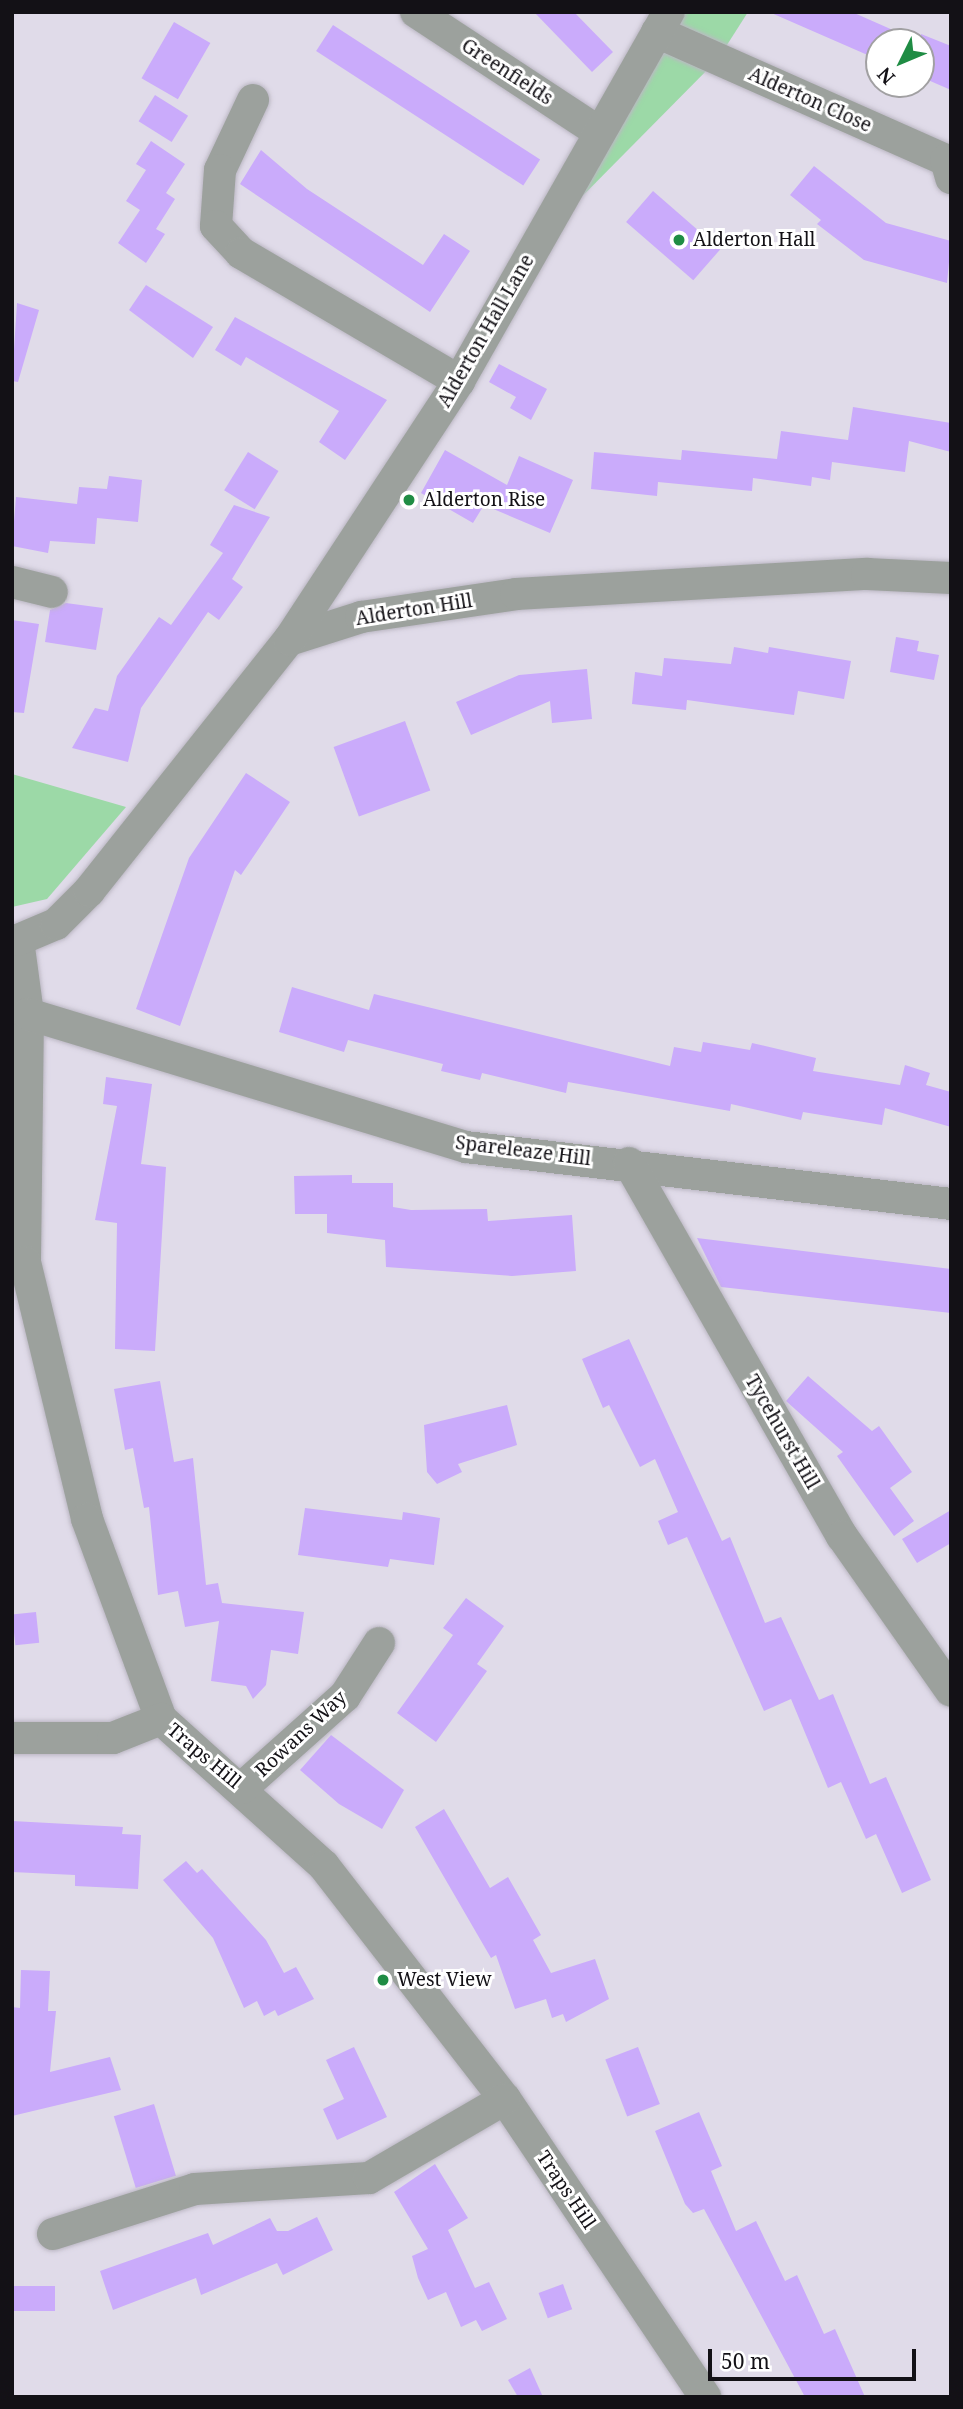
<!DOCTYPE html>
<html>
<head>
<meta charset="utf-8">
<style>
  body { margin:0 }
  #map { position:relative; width:963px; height:2409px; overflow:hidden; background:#e0dbe9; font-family:"Noto Serif",serif }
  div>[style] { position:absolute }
  .green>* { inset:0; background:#9cd9a7 }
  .building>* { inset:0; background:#caabfb; transform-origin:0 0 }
  .roads { filter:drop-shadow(0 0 2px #bbb7c3) drop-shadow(0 0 2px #bbb7c3) }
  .minor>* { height:32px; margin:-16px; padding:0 16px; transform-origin:16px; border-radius:16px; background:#9ca19d }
  .dots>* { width:19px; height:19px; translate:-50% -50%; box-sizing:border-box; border:4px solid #fff; border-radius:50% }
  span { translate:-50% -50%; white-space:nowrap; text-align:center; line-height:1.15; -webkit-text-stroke:6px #fff; paint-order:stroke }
  .street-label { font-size:19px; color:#131116 }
  .poi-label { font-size:19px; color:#131116 }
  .left { translate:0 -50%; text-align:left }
  .frame { position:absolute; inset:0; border:14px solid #131116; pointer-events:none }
  .north { position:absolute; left:865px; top:28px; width:70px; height:70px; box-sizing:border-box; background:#fff; border:2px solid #a1a0a2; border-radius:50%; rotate:227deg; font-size:19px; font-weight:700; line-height:28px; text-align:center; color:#131116 }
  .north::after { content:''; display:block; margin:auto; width:24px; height:32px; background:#1f8c44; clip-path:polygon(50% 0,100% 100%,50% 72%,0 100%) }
  .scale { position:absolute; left:708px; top:2349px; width:208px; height:32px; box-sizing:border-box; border:4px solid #131116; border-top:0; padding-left:9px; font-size:21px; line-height:24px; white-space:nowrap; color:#131116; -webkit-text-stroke:5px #fff; paint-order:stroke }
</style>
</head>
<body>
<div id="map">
  <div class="green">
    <i style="clip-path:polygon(669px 12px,748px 12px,718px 59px,536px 243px)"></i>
    <i style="clip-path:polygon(12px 774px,126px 807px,47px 899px,12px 907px)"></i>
  </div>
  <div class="building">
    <i style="clip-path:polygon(534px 12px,574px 12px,613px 52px,592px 72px)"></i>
    <i style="clip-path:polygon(769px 12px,852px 12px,920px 42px,879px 42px,879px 60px)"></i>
    <i style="left:174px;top:22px;width:42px;height:65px;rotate:30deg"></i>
    <i style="left:333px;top:25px;width:247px;height:31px;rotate:33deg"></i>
    <i style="clip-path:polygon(921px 34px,951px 46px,951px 90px,921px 77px)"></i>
    <i style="left:155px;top:95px;width:39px;height:31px;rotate:32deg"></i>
    <i style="clip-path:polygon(151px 141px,185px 164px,166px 193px,175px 199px,156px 229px,165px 234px,146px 263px,118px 243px,140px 210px,126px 201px,146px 170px,136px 164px)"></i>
    <i style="clip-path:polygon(261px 150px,307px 189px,423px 265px,444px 234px,470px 251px,430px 312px,240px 184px)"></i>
    <i style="clip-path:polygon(814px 166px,886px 223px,951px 241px,947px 283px,864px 260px,817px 224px,821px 220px,790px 195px)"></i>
    <i style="left:653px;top:191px;width:89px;height:41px;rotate:41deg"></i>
    <i style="clip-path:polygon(146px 285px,213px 327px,193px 358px,129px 310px)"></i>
    <i style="clip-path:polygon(17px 303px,39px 310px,18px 382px,12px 381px)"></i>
    <i style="clip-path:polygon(235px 317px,387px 400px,345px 460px,319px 442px,339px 411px,246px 357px,241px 366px,215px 350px)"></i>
    <i style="clip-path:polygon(499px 364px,547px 389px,531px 420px,510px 408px,516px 397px,489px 382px)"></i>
    <i style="clip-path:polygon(853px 407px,951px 423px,951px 452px,909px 441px,905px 472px,832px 462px,830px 480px,812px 477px,811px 486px,753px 478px,752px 491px,658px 482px,657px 496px,591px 489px,594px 452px,681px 460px,682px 450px,777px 459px,781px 431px,848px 440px)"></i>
    <i style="clip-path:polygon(445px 450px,507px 485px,519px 456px,573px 480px,550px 533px,484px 505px,473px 523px,421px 493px)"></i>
    <i style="left:248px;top:452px;width:36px;height:45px;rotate:32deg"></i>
    <i style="clip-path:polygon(109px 476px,142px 480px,138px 522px,97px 518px,95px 544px,50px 541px,48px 553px,12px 546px,16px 497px,77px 504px,79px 487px,107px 489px)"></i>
    <i style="clip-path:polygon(234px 505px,270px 517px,232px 579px,243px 587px,219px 620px,208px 612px,141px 708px,128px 762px,72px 748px,95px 708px,108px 711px,117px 676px,159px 617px,171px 625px,223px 553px,210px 545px)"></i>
    <i style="clip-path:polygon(66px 603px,103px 608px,96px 650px,45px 642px,50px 610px)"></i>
    <i style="clip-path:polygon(12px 620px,39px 624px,24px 713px,12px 712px)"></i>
    <i style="clip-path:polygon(896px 637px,919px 641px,917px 651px,939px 655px,934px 680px,890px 672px)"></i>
    <i style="clip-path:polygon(734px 647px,768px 653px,769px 647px,851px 661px,844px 699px,798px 691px,794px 715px,687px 700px,686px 710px,632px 704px,635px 672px,662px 676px,664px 658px,731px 664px)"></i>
    <i style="clip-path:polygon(587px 669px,592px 719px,552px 723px,550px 701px,471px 735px,456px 702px,519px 675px)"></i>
    <i style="left:405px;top:721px;width:74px;height:76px;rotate:70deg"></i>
    <i style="clip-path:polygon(246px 773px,290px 802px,241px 875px,235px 870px,180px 1026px,136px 1009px,189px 858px)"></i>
    <i style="clip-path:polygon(292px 987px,369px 1010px,374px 994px,670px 1066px,674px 1047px,701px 1052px,703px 1042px,750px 1050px,752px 1043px,816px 1058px,813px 1071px,900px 1085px,905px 1065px,930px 1073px,926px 1085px,951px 1092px,951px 1127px,885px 1108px,882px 1125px,803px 1112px,801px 1120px,731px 1104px,730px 1111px,568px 1082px,566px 1093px,482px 1073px,480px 1080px,441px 1071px,443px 1064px,348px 1040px,344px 1052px,279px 1032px)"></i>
    <i style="clip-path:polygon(106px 1077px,152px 1084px,141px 1164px,166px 1167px,155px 1351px,115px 1349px,117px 1223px,95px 1220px,117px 1106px,103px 1104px)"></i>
    <i style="clip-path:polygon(352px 1175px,352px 1183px,393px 1183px,393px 1207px,411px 1210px,487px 1209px,488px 1221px,572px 1215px,576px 1271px,512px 1276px,386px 1267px,385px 1240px,327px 1233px,327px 1214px,295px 1214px,294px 1176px)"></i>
    <i style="clip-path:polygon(697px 1238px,951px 1269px,951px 1313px,721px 1287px)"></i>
    <i style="clip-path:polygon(629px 1339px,722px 1541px,730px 1537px,765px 1623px,781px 1617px,819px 1700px,833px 1694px,870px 1784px,886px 1777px,931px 1880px,902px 1893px,876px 1834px,866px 1839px,841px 1782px,828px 1788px,791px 1699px,764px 1711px,687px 1537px,668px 1545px,658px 1521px,678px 1512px,655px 1459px,640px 1467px,609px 1405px,603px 1408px,582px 1359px)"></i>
    <i style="clip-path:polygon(808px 1376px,872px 1431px,879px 1426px,912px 1472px,890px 1488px,914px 1521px,894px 1536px,837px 1456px,843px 1452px,786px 1401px)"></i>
    <i style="clip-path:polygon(160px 1381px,174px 1462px,193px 1458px,206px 1585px,218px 1583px,222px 1603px,304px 1612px,298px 1654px,271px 1650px,266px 1685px,253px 1699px,246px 1686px,211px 1681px,219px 1621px,185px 1627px,178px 1591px,158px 1595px,149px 1507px,144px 1508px,133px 1448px,125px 1450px,114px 1389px)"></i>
    <i style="clip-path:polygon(507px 1405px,517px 1445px,458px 1464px,462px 1472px,437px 1484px,427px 1472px,424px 1425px)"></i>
    <i style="clip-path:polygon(305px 1508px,402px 1520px,403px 1512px,440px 1518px,434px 1565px,390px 1559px,388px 1567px,298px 1555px)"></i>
    <i style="clip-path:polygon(951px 1510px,951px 1543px,917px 1563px,902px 1539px)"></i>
    <i style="clip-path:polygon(466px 1598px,504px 1626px,477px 1664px,487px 1671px,436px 1742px,397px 1713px,453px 1635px,443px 1628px)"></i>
    <i style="left:36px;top:1612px;width:31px;height:24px;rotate:84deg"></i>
    <i style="clip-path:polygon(331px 1735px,404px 1790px,382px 1829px,339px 1804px,300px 1770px)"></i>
    <i style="clip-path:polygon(444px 1809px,490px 1888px,508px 1877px,541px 1935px,533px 1940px,551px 1973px,595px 1959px,609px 1999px,566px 2022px,563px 2014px,552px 2018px,546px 1999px,515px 2009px,496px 1955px,491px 1958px,415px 1827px)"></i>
    <i style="clip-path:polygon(12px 1821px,123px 1827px,122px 1834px,141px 1835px,138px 1889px,75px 1886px,75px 1875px,12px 1872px)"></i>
    <i style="clip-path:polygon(186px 1861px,197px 1873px,202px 1869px,266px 1940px,284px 1973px,296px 1967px,314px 1999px,278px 2016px,275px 2010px,264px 2016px,257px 2001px,244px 2008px,213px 1938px,163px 1880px)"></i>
    <i style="clip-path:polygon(21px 1970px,50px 1971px,48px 2011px,56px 2011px,50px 2072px,110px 2057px,121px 2090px,12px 2116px,12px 2007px,20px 2008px)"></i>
    <i style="clip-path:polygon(354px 2047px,387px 2117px,337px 2140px,323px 2109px,344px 2099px,326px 2060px)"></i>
    <i style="left:638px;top:2047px;width:61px;height:35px;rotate:69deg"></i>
    <i style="left:154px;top:2104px;width:75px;height:42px;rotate:73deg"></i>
    <i style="clip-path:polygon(699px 2112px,722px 2166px,711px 2171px,736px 2231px,756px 2221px,785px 2281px,797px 2275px,824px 2334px,835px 2329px,865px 2397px,805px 2397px,704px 2209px,693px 2213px,685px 2204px,655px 2131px)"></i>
    <i style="clip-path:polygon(435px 2164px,468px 2218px,448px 2230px,475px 2288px,489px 2282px,507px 2319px,482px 2331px,476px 2320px,461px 2327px,446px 2292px,428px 2300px,418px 2278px,412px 2256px,428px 2249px,394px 2192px)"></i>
    <i style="clip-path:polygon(317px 2217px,333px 2250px,283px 2275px,277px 2263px,201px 2295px,196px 2278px,113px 2310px,100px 2271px,208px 2233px,213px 2245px,270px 2218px,277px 2231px,288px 2231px)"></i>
    <i style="left:563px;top:2284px;width:27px;height:26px;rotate:70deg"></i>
    <i style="left:12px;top:2286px;width:43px;height:25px"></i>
    <i style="clip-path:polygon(530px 2368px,543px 2397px,518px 2397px,508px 2380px)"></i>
  </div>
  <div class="roads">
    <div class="minor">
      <i style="left:416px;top:12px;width:217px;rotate:33.3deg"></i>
      <i style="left:657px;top:32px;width:316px;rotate:23.9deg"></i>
      <i style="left:946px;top:160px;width:19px;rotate:74deg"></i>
      <i style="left:253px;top:100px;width:77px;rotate:115.2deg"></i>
      <i style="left:220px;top:170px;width:56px;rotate:94.1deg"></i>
      <i style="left:216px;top:226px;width:37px;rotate:47deg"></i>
      <i style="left:241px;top:253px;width:253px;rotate:30.4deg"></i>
      <i style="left:12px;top:582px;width:41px;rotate:14deg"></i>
      <i style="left:289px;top:640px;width:76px;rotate:-17.7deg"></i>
      <i style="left:361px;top:617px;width:157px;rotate:-8.4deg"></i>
      <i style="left:516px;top:594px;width:352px;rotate:-3.3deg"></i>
      <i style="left:867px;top:574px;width:84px;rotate:2.7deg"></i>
      <i style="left:18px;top:940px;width:75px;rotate:82.3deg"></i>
      <i style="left:28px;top:1014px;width:248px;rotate:90.7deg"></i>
      <i style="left:25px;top:1262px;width:264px;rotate:76.4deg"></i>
      <i style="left:87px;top:1519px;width:213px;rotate:69.7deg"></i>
      <i style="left:161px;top:1719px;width:219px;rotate:42deg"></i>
      <i style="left:324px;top:1866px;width:295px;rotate:52.2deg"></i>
      <i style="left:505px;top:2099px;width:359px;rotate:56.1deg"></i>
      <i style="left:18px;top:940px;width:41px;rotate:-22.8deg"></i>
      <i style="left:56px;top:924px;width:47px;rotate:-45deg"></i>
      <i style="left:89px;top:891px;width:321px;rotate:-51.5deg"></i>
      <i style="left:289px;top:640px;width:310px;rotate:-56.7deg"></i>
      <i style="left:459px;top:381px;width:425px;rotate:-60.4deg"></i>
      <i style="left:28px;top:1014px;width:458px;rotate:16.9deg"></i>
      <i style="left:466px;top:1147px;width:488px;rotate:6.7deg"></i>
      <i style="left:629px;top:1163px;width:430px;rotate:60.3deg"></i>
      <i style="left:842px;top:1536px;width:189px;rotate:54.9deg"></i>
      <i style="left:12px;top:1738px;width:101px"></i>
      <i style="left:113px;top:1738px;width:52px;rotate:-21.6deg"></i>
      <i style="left:242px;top:1788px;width:138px;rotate:-41.8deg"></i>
      <i style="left:345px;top:1696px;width:63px;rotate:-57.3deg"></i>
      <i style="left:53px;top:2234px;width:149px;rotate:-17.6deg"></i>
      <i style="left:195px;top:2189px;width:174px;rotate:-3.6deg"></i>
      <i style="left:369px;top:2178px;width:157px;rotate:-30.2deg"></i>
    </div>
  </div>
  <div class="dots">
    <i style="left:679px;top:240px;background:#1f8c44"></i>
    <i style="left:409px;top:500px;background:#1f8c44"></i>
    <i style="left:383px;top:1980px;background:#1f8c44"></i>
  </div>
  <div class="street-label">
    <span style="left:507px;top:72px;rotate:33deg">Greenfields</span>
    <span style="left:810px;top:100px;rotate:24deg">Alderton Close</span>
    <span style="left:486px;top:331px;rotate:-60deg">Alderton Hall Lane</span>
    <span style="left:414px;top:610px;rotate:-9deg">Alderton Hill</span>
    <span style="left:523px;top:1151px;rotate:7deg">Spareleaze Hill</span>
    <span style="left:782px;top:1432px;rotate:60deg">Tycehurst Hill</span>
    <span style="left:301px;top:1734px;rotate:-43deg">Rowans Way</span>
    <span style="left:204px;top:1756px;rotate:40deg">Traps Hill</span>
    <span style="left:566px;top:2190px;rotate:56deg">Traps Hill</span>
  </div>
  <div class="poi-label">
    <span class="left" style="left:693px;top:240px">Alderton Hall</span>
    <span class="left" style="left:423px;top:500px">Alderton Rise</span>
    <span class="left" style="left:397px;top:1980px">West View</span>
  </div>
  <div class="frame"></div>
  <div class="north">N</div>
  <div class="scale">50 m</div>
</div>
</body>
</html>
